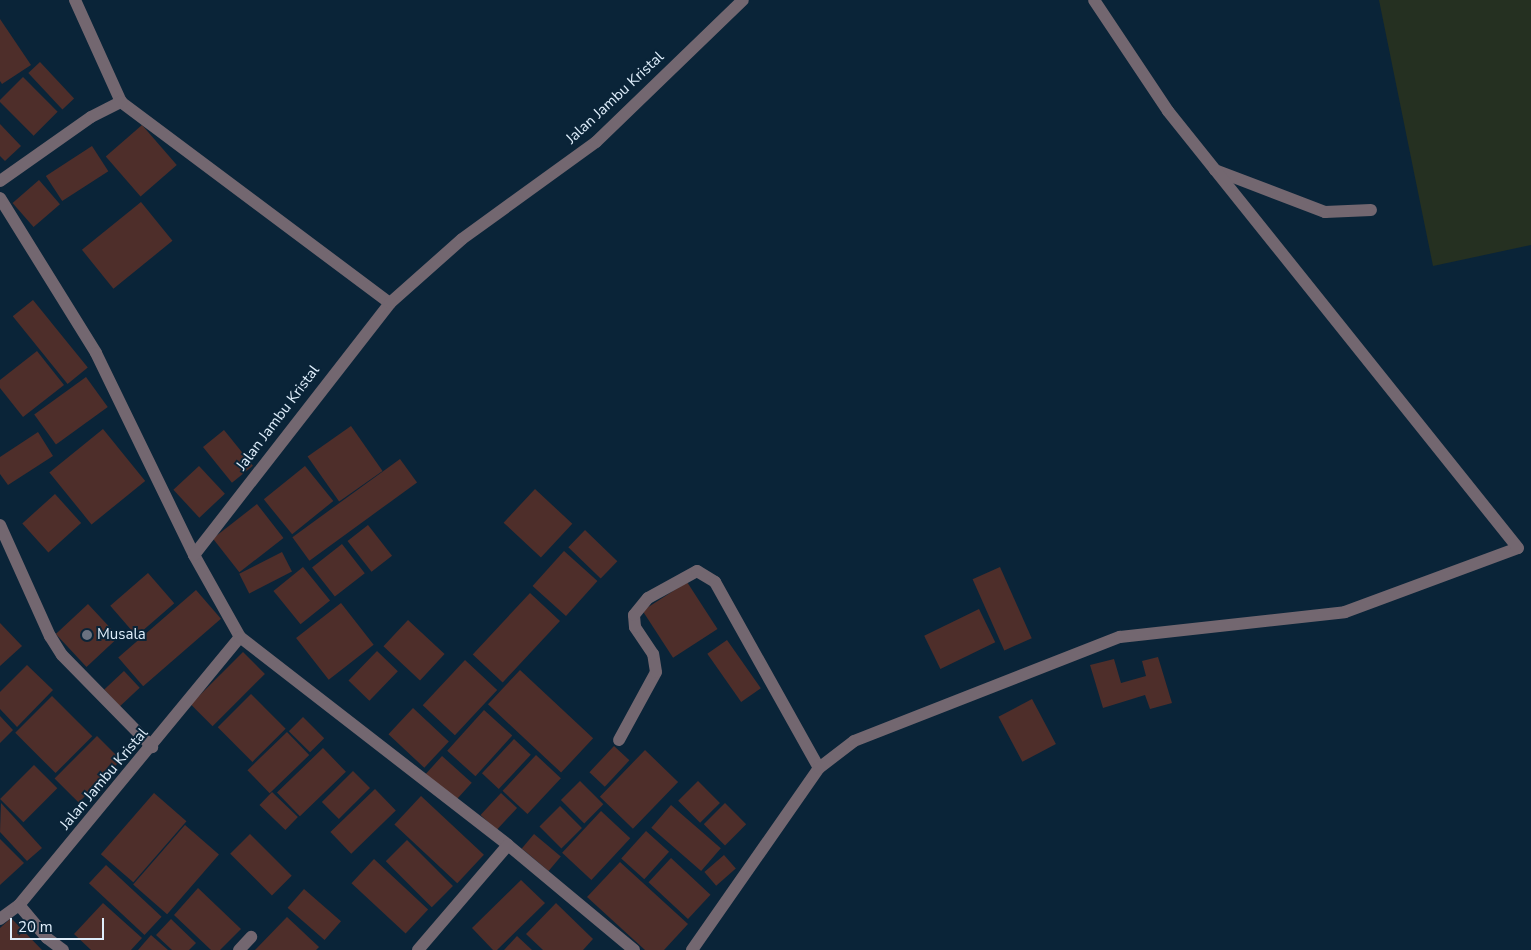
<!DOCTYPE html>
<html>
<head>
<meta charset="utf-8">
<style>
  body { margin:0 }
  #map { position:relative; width:1531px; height:950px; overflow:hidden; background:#0a2438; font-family:"Nunito Sans",sans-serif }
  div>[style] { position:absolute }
  .green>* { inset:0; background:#253021 }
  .building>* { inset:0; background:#4e2e2a; transform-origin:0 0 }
  .lane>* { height:12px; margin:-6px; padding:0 6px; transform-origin:6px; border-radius:6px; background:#736770 }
  .street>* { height:12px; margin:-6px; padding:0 6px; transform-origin:6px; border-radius:6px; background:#736770 }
  .dots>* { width:14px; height:14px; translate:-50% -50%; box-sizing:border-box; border:2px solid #0a2438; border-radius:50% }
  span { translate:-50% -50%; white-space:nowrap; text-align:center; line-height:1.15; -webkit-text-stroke:4px #0a2438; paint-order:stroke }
  .street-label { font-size:15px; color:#dfeefb }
  .poi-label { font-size:15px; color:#dfeefb }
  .left { translate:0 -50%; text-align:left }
  .scale { position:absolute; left:10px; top:918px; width:94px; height:22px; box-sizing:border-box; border:2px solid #dfeefb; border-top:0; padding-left:6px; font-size:15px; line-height:18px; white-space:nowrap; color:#dfeefb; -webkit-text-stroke:4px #0a2438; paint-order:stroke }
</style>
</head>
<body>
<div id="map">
  <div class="green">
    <i style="clip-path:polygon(1379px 0,1531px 0,1531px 245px,1433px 266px)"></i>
  </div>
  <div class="building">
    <i style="clip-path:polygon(0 19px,31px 65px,2px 84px,0 81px)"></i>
    <i style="left:40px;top:62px;width:50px;height:16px;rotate:47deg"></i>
    <i style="left:23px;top:77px;width:49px;height:34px;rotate:45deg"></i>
    <i style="clip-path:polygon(0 124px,21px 146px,5px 161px,0 156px)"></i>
    <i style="left:142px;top:125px;width:53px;height:48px;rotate:49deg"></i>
    <i style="left:92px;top:146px;width:30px;height:55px;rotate:57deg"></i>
    <i style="left:39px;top:180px;width:32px;height:35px;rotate:49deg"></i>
    <i style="left:141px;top:202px;width:50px;height:76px;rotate:51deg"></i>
    <i style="left:33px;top:300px;width:87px;height:26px;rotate:51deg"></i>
    <i style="clip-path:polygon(37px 351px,64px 385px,23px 417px,0 388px,0 380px)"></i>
    <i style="left:86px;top:377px;width:37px;height:64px;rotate:54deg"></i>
    <i style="left:351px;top:426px;width:55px;height:53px;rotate:55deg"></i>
    <i style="left:103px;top:429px;width:67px;height:69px;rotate:51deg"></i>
    <i style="left:224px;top:430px;width:46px;height:27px;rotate:51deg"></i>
    <i style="clip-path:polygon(38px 432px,53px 456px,8px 485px,0 474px,0 457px)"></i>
    <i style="left:400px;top:459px;width:29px;height:133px;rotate:54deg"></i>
    <i style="left:199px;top:466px;width:38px;height:35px;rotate:47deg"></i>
    <i style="left:305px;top:466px;width:45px;height:53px;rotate:51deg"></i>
    <i style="left:535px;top:489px;width:51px;height:46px;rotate:43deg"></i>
    <i style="left:55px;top:494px;width:39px;height:44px;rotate:48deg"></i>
    <i style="left:257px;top:504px;width:43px;height:56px;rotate:52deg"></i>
    <i style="left:368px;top:525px;width:39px;height:26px;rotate:52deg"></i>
    <i style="left:585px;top:530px;width:45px;height:24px;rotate:44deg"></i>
    <i style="left:342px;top:544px;width:37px;height:38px;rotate:52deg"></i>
    <i style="left:564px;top:551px;width:45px;height:47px;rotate:42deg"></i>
    <i style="left:282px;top:552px;width:22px;height:48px;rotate:63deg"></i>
    <i style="left:303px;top:567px;width:43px;height:38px;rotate:51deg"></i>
    <i style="left:1000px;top:567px;width:78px;height:30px;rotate:66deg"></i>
    <i style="left:148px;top:573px;width:40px;height:50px;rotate:49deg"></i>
    <i style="left:687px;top:582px;width:56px;height:53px;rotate:57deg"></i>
    <i style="left:196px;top:590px;width:38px;height:103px;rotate:49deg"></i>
    <i style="left:530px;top:593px;width:41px;height:84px;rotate:43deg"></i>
    <i style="left:341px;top:603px;width:53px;height:57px;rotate:52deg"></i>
    <i style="left:88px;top:604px;width:45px;height:44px;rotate:47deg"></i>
    <i style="left:979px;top:609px;width:37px;height:61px;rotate:64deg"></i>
    <i style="left:408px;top:620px;width:50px;height:36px;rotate:43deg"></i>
    <i style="clip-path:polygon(0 623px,22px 646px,0 666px)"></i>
    <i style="left:727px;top:640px;width:59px;height:24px;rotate:55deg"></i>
    <i style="left:377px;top:651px;width:29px;height:41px;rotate:44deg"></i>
    <i style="left:243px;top:652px;width:31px;height:74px;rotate:45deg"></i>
    <i style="clip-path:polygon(1158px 657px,1172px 703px,1150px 709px,1145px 695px,1103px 708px,1090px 665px,1114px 659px,1121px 683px,1146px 676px,1142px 661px)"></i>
    <i style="left:465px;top:660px;width:44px;height:62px;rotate:43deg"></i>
    <i style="clip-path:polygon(27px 665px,53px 690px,17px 727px,0 709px,0 692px)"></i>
    <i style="left:520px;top:670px;width:100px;height:47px;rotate:43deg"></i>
    <i style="left:124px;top:671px;width:23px;height:27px;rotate:47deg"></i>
    <i style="left:251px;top:694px;width:49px;height:47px;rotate:45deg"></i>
    <i style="left:52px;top:696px;width:57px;height:52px;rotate:45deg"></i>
    <i style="left:1032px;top:699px;width:51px;height:38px;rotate:62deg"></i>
    <i style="left:413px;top:708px;width:49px;height:36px;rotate:43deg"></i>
    <i style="left:484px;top:710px;width:38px;height:55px;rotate:42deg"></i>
    <i style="clip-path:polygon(0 716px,13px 730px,0 743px)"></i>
    <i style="left:303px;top:717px;width:30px;height:20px;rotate:45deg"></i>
    <i style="left:287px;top:732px;width:32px;height:55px;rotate:46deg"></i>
    <i style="left:97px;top:736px;width:34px;height:60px;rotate:45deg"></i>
    <i style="left:514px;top:739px;width:23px;height:47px;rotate:43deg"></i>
    <i style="left:614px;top:746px;width:21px;height:36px;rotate:43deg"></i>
    <i style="left:323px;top:748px;width:33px;height:64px;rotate:46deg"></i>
    <i style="left:645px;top:750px;width:46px;height:65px;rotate:44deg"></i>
    <i style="left:536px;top:755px;width:34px;height:49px;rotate:43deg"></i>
    <i style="left:442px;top:756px;width:40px;height:25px;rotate:42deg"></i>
    <i style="left:34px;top:765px;width:33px;height:48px;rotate:45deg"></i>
    <i style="left:353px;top:771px;width:24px;height:44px;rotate:45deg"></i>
    <i style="left:580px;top:781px;width:33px;height:27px;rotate:45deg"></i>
    <i style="left:698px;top:781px;width:31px;height:28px;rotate:45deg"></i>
    <i style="left:375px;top:789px;width:30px;height:62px;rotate:46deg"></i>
    <i style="left:272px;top:792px;width:36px;height:18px;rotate:44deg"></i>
    <i style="left:154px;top:793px;width:43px;height:81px;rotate:41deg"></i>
    <i style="left:501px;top:793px;width:22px;height:30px;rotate:43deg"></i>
    <i style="left:421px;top:796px;width:86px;height:39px;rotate:43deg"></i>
    <i style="clip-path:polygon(1px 803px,42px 848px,27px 861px,0 832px)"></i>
    <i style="left:725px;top:803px;width:30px;height:30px;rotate:45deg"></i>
    <i style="left:671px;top:805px;width:66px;height:30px;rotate:41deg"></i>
    <i style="left:560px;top:806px;width:31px;height:29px;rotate:45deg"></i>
    <i style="left:601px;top:811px;width:40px;height:57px;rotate:43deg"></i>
    <i style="left:185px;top:825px;width:45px;height:79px;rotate:41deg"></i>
    <i style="left:646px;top:831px;width:31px;height:37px;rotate:42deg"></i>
    <i style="left:250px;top:834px;width:59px;height:28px;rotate:45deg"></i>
    <i style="left:534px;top:834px;width:35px;height:19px;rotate:40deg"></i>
    <i style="clip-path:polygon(0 839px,24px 863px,0 885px)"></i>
    <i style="left:407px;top:840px;width:65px;height:30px;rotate:45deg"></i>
    <i style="left:724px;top:855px;width:18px;height:26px;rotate:49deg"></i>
    <i style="left:671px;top:858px;width:54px;height:33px;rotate:43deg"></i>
    <i style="left:374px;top:859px;width:74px;height:33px;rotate:43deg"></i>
    <i style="clip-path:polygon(620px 862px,688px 924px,664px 950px,645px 950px,587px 897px)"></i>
    <i style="left:106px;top:865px;width:76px;height:25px;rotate:43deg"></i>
    <i style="clip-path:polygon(521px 880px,545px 903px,497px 950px,493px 950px,472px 928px)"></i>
    <i style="clip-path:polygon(198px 888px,241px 929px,220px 950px,211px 950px,174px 915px)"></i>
    <i style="left:304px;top:889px;width:49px;height:25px;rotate:41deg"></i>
    <i style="clip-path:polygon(103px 903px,142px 938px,131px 950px,91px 950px,74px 934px)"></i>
    <i style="clip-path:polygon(556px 903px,593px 939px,583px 950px,543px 950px,526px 934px)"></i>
    <i style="clip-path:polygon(287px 917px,319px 947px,316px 950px,255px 950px)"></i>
    <i style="clip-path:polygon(11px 918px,42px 950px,0 950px,0 928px)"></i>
    <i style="clip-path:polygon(171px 919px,196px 943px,189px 950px,172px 950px,156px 935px)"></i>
    <i style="clip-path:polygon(151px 935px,168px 950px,138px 950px)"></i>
    <i style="clip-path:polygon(517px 936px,532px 950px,504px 950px)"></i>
  </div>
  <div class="lane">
    <i style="left:1215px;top:170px;width:118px;rotate:20.9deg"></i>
    <i style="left:1325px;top:212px;width:46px;rotate:-2.5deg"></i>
  </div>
  <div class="street">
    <i style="left:75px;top:0;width:112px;rotate:65.7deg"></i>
    <i style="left:121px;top:102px;width:336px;rotate:36.8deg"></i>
    <i style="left:0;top:181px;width:111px;rotate:-35.1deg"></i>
    <i style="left:91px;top:117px;width:34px;rotate:-27deg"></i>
    <i style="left:0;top:198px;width:182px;rotate:58.2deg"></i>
    <i style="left:96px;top:353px;width:225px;rotate:64.1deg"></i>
    <i style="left:194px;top:555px;width:94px;rotate:60.7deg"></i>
    <i style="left:240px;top:637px;width:347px;rotate:129.5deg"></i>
    <i style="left:19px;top:905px;width:24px;rotate:144deg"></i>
    <i style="left:0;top:525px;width:122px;rotate:65.8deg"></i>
    <i style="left:50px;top:636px;width:22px;rotate:58deg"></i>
    <i style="left:62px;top:655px;width:129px;rotate:45.6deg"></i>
    <i style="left:194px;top:555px;width:319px;rotate:-52.1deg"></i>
    <i style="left:390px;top:303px;width:96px;rotate:-41.6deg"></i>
    <i style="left:462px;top:239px;width:165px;rotate:-35.9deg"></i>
    <i style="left:596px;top:142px;width:204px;rotate:-44deg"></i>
    <i style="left:240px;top:637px;width:339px;rotate:37.8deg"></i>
    <i style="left:508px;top:845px;width:164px;rotate:39.8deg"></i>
    <i style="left:619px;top:740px;width:77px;rotate:-61.4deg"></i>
    <i style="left:656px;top:672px;width:18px;rotate:-99deg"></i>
    <i style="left:653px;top:654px;width:32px;rotate:-124deg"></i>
    <i style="left:635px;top:627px;width:12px;rotate:-95deg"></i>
    <i style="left:634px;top:615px;width:22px;rotate:-51deg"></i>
    <i style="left:648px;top:598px;width:56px;rotate:-28.9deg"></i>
    <i style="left:697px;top:571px;width:21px;rotate:31deg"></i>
    <i style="left:715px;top:582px;width:213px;rotate:60.8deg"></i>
    <i style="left:19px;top:905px;width:43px;rotate:49.7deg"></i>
    <i style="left:47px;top:938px;width:20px;rotate:37deg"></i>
    <i style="left:239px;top:950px;width:18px;rotate:-47deg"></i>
    <i style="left:418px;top:950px;width:138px;rotate:-49.4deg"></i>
    <i style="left:692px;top:950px;width:222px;rotate:-55.1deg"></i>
    <i style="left:819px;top:768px;width:44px;rotate:-37.6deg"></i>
    <i style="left:854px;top:741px;width:286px;rotate:-21.4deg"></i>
    <i style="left:1120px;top:637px;width:226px;rotate:-6.3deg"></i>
    <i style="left:1345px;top:612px;width:184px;rotate:-20.3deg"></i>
    <i style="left:1518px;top:548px;width:560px;rotate:-128.69deg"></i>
    <i style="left:1168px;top:111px;width:133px;rotate:-123.7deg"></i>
  </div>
  <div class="dots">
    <i style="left:87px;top:635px;background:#6b7280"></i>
  </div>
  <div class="street-label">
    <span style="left:615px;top:98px;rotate:-43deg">Jalan Jambu Kristal</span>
    <span style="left:278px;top:418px;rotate:-53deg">Jalan Jambu Kristal</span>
    <span style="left:104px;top:779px;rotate:-50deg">Jalan Jambu Kristal</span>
  </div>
  <div class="poi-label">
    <span class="left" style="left:97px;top:635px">Musala</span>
  </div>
  <div class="scale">20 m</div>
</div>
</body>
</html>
